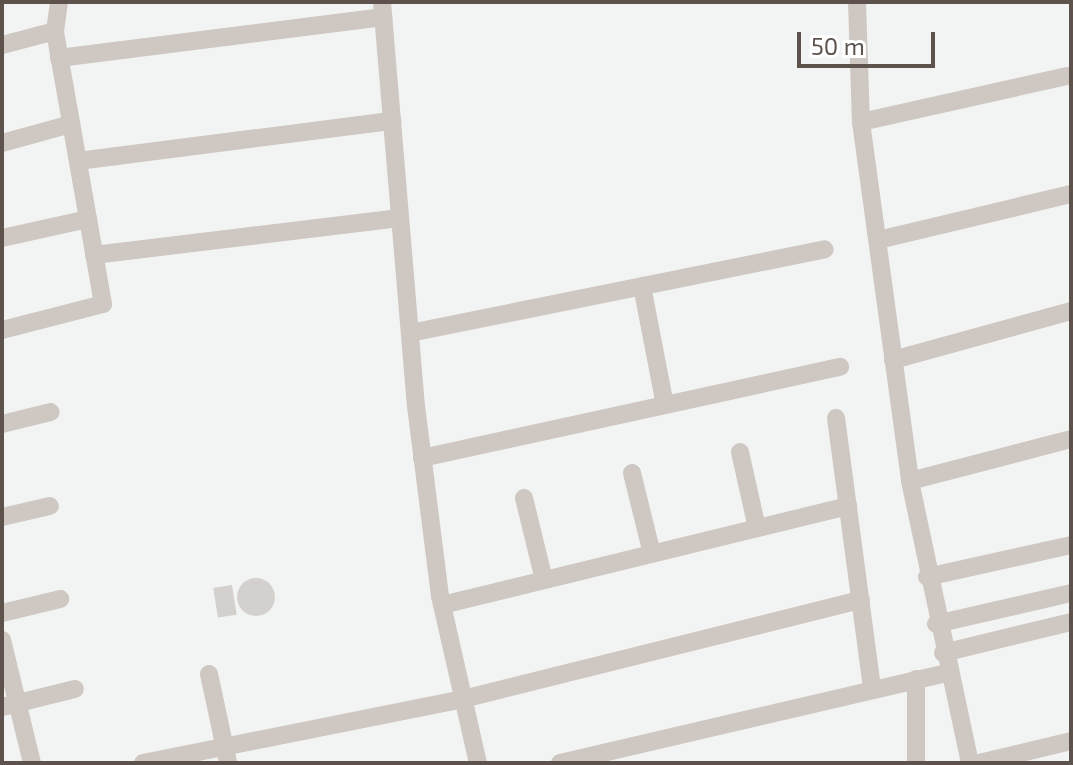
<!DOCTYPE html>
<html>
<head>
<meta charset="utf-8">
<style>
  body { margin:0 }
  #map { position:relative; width:1073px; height:765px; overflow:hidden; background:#f2f4f4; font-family:"Exo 2",sans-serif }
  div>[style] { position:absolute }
  .building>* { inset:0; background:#d4d0cd; transform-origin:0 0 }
  .round { border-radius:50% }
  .minor>* { height:18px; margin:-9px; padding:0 9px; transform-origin:9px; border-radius:9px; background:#cfc7c2 }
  span { translate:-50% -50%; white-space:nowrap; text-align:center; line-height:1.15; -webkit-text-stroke:6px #fff; paint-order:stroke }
  .frame { position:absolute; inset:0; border:4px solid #5e524c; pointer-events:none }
  .scale { position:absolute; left:797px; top:32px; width:138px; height:36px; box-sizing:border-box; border:4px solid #5e524c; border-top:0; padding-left:10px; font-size:24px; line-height:28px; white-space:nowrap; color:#5e524c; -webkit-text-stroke:6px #fff; paint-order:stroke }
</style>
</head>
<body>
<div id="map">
  <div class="building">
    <i class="round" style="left:237px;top:578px;width:38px;height:38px"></i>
    <i style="left:232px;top:585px;width:30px;height:19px;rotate:81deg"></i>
  </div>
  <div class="minor">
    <i style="left:382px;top:2px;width:405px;rotate:85.2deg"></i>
    <i style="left:416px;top:406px;width:192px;rotate:82.8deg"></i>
    <i style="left:440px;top:596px;width:171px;rotate:77.2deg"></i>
    <i style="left:857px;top:2px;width:120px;rotate:88.1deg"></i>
    <i style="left:861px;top:122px;width:362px;rotate:82.2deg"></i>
    <i style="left:910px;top:481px;width:288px;rotate:78deg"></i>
    <i style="left:2px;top:45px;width:55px;rotate:-14.8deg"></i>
    <i style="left:59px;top:58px;width:327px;rotate:-7.2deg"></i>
    <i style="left:861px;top:122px;width:211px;rotate:-12.6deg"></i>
    <i style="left:2px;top:143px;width:72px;rotate:-15.4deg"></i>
    <i style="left:78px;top:161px;width:317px;rotate:-7.3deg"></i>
    <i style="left:2px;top:238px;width:88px;rotate:-12.5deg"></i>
    <i style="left:878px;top:240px;width:198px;rotate:-13.4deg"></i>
    <i style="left:94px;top:255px;width:308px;rotate:-6.9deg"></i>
    <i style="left:642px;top:286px;width:121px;rotate:79.1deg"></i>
    <i style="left:2px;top:330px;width:104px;rotate:-14.4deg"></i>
    <i style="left:103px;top:304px;width:277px;rotate:-100deg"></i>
    <i style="left:55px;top:31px;width:29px;rotate:-82deg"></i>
    <i style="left:410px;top:333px;width:423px;rotate:-11.4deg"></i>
    <i style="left:893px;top:360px;width:185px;rotate:-15.4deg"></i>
    <i style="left:836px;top:418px;width:272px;rotate:82.4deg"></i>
    <i style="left:2px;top:424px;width:50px;rotate:-13.8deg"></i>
    <i style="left:740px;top:452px;width:78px;rotate:77.4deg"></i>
    <i style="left:422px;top:458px;width:428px;rotate:-12.3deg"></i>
    <i style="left:632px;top:473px;width:83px;rotate:76.1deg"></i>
    <i style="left:910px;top:481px;width:166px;rotate:-14.6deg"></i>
    <i style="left:524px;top:498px;width:84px;rotate:76.3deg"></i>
    <i style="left:2px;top:517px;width:49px;rotate:-12.9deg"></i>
    <i style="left:927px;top:577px;width:148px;rotate:-12.5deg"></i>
    <i style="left:442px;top:605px;width:418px;rotate:-13.7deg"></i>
    <i style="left:2px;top:613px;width:60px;rotate:-13.6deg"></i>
    <i style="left:936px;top:624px;width:139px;rotate:-12.9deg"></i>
    <i style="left:2px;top:640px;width:127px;rotate:76.3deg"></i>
    <i style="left:943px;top:653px;width:132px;rotate:-13.6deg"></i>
    <i style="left:209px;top:674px;width:91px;rotate:77.9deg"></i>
    <i style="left:916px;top:679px;width:84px;rotate:90deg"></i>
    <i style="left:2px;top:707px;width:75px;rotate:-13.9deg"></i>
    <i style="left:143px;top:763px;width:326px;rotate:-11.3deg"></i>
    <i style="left:463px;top:699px;width:410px;rotate:-14deg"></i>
    <i style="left:560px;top:763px;width:397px;rotate:-13.1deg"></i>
    <i style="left:979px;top:763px;width:95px;rotate:-13.4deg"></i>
  </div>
  <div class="frame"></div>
  <div class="scale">50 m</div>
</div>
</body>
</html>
